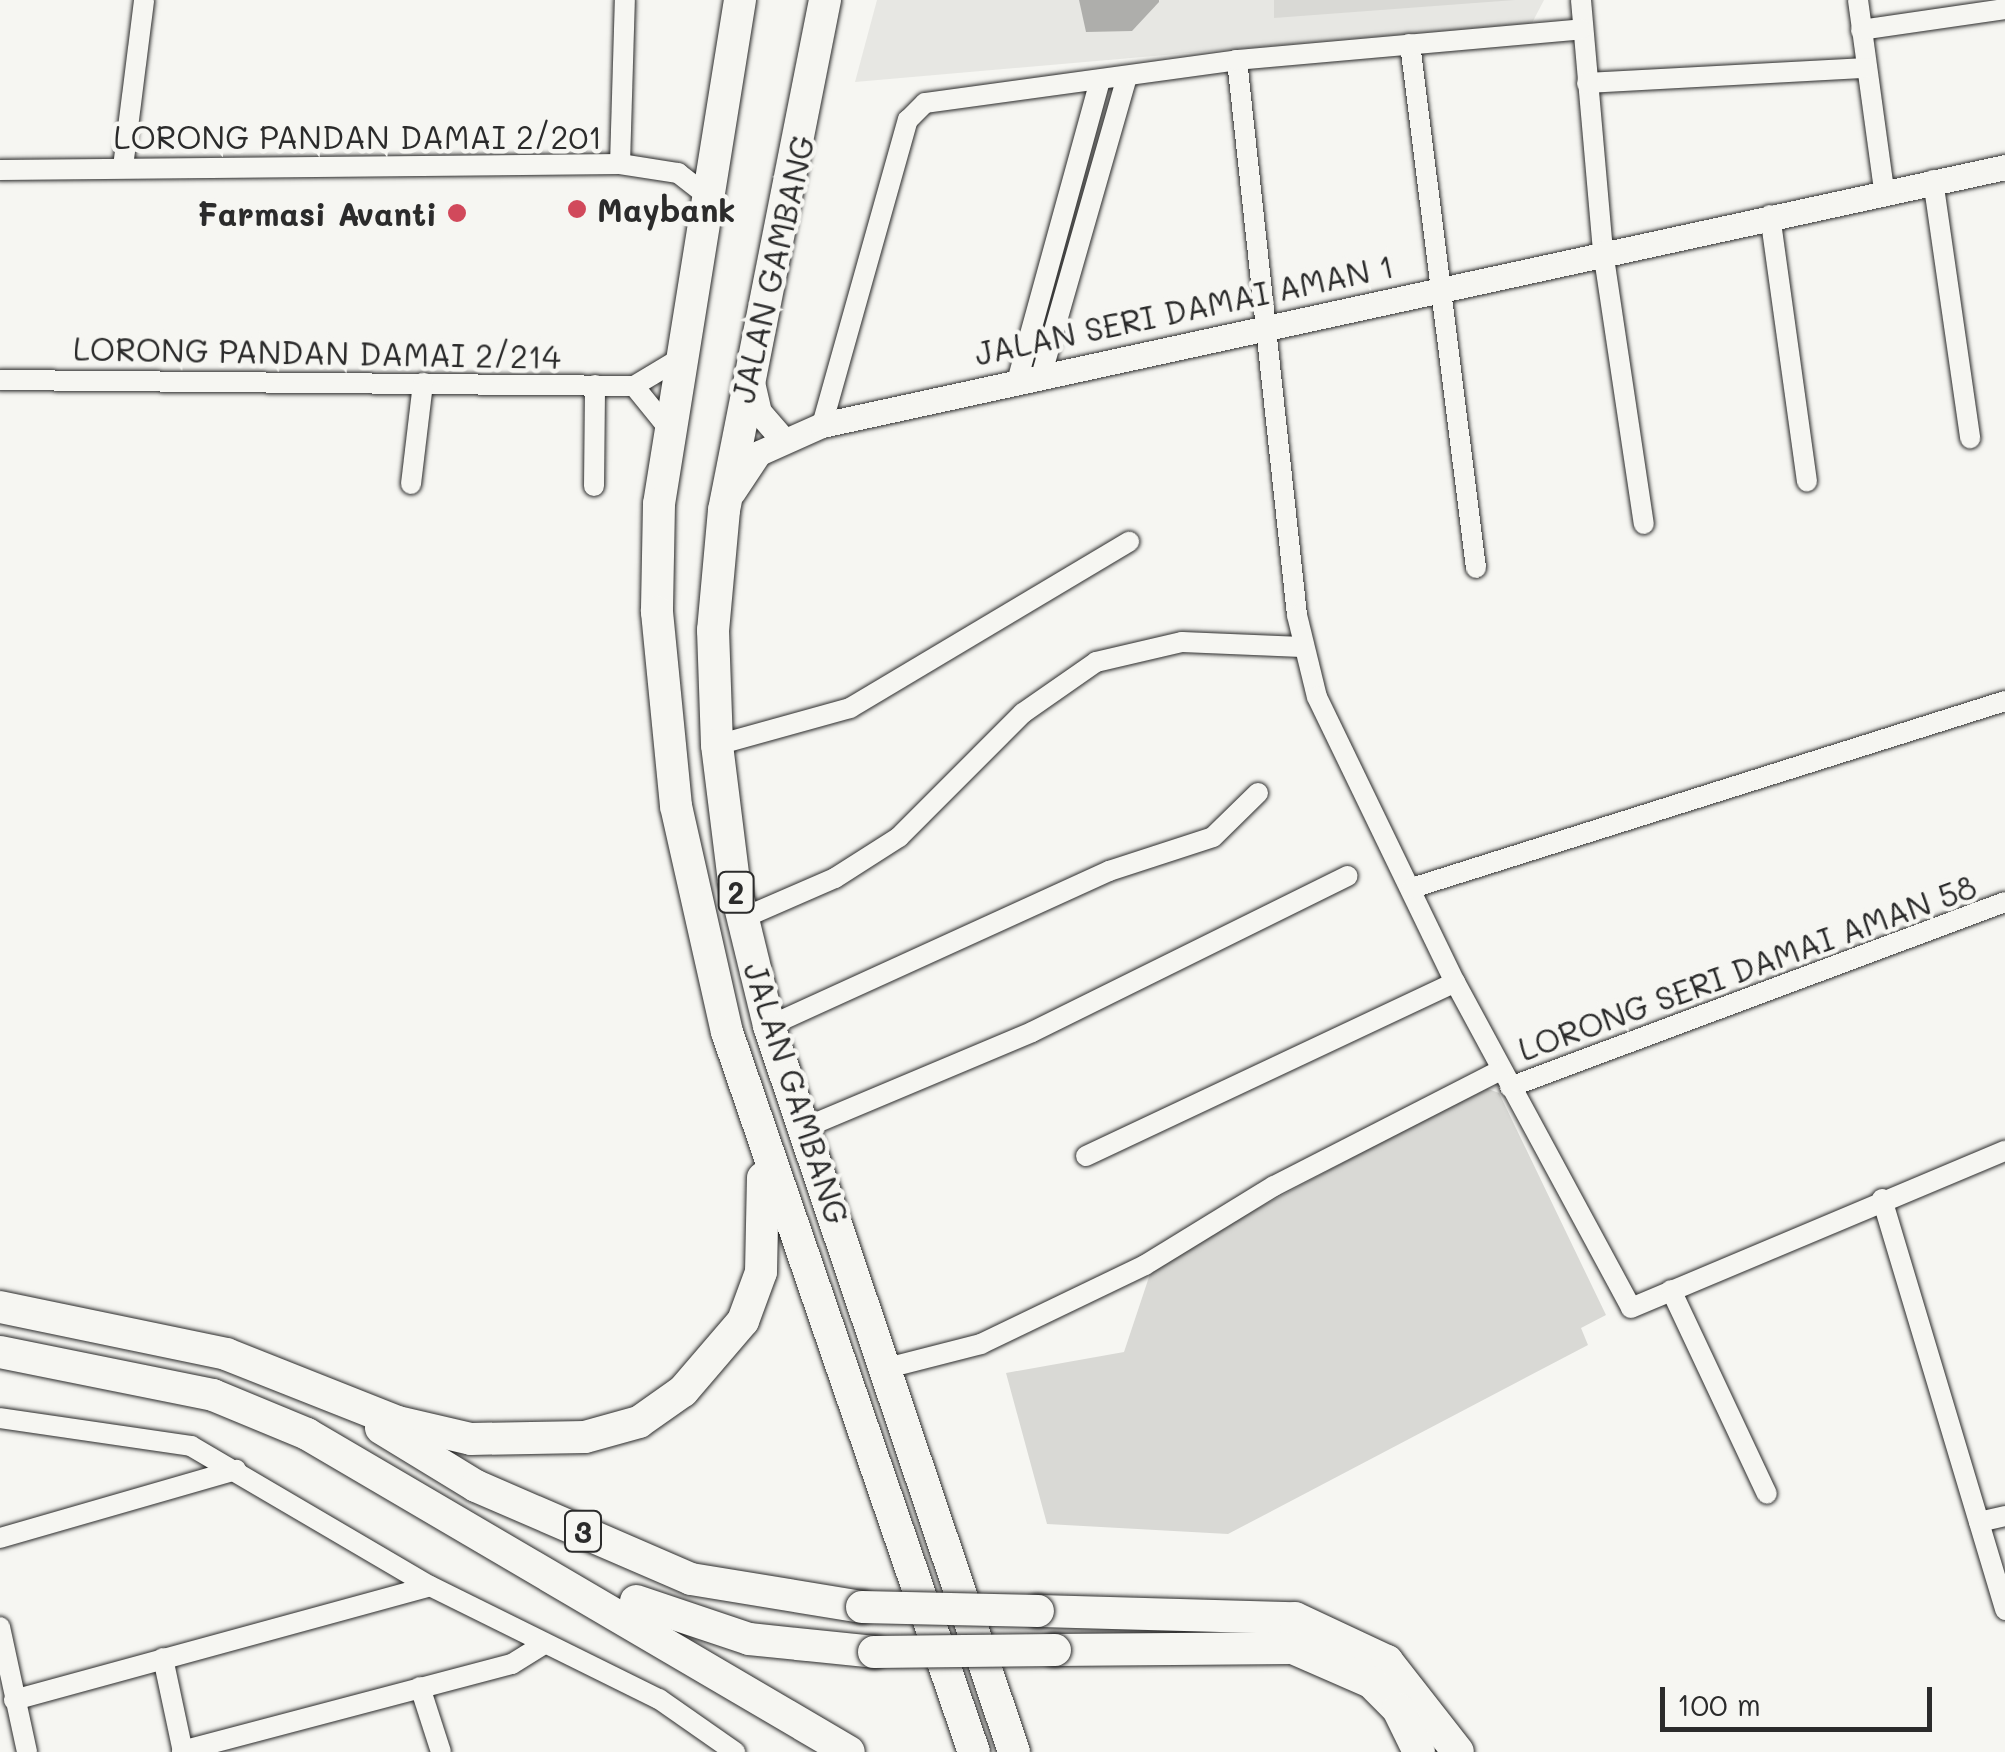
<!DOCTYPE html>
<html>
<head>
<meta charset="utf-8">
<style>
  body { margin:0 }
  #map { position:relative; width:2005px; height:1752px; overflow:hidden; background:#f6f6f2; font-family:Mali,sans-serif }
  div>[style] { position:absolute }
  .built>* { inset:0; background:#e7e7e3 }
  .green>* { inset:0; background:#d9d9d5 }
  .water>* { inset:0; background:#aeaeab }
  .roads { filter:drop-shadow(0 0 2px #2b2b2b) drop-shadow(0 0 2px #2b2b2b) }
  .minor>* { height:20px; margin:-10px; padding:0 10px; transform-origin:10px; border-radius:10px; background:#f6f6f2 }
  .tertiary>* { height:25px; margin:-12.5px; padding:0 12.5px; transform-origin:12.5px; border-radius:12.5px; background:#f6f6f2 }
  .trunk>* { height:32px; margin:-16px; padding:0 16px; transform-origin:16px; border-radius:16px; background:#f6f6f2 }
  .bridges { filter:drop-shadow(0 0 2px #2b2b2b) drop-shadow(0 0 2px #2b2b2b) }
  .trunk-bridge>* { height:32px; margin:-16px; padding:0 16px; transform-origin:16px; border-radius:16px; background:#f6f6f2 }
  .dots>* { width:28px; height:28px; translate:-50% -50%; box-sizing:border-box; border:5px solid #f6f6f2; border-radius:50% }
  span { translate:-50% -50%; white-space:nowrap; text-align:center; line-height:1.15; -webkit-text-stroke:9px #f6f6f2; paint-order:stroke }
  .shield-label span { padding:2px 8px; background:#f6f6f2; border:2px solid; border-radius:8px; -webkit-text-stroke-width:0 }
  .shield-label { font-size:30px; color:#2b2b2b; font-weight:700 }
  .street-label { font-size:32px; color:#2b2b2b }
  .poi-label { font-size:32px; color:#2b2b2b; font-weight:700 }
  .left { translate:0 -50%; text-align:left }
  .right { translate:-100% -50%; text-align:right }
  .scale { position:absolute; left:1660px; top:1687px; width:272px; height:45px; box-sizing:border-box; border:5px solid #2b2b2b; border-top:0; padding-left:12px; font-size:30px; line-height:35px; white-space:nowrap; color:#2b2b2b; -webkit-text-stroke:8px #f6f6f2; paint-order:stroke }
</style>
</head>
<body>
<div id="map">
  <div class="built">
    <i style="clip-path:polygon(877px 0,1544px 0,1532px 23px,855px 82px)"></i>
  </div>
  <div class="green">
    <i style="clip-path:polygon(1274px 0,1515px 0,1274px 18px)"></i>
    <i style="clip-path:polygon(1483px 1087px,1499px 1093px,1606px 1315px,1581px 1328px,1588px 1345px,1228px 1534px,1047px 1524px,1006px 1373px,1124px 1352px,1153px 1265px)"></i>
  </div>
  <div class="water">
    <i style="clip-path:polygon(1079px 0,1159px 0,1159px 2px,1132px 31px,1086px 32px)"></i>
  </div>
  <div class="roads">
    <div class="minor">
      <i style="left:1581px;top:0;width:252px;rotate:85deg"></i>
      <i style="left:1603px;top:251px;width:276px;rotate:81.5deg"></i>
      <i style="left:1858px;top:0;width:192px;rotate:82.2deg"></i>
      <i style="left:1861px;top:30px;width:146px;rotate:-8.3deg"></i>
      <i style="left:1410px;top:44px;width:528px;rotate:82.82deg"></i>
      <i style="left:1237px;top:60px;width:558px;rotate:83.83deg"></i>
      <i style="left:1297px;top:615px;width:84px;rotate:76.3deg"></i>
      <i style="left:1317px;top:697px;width:317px;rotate:64.2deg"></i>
      <i style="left:1455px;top:982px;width:370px;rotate:61.6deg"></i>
      <i style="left:1631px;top:1308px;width:406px;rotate:-22.8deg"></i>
      <i style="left:1587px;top:83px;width:279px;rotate:-3.1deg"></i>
      <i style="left:620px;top:164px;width:164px;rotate:-88.3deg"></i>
      <i style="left:123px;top:167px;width:168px;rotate:-82.8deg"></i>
      <i style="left:0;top:170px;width:620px;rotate:-0.55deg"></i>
      <i style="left:620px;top:164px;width:59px;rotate:8.8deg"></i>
      <i style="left:678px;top:173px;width:37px;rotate:38deg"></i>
      <i style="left:1933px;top:180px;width:261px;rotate:81.8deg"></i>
      <i style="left:1770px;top:215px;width:269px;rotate:82.1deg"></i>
      <i style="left:1042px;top:373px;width:308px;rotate:-74deg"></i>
      <i style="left:1018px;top:378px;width:308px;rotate:-74.6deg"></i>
      <i style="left:0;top:380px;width:634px;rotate:0.54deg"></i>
      <i style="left:634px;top:386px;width:52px;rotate:-31deg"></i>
      <i style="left:634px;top:386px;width:55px;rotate:50.9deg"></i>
      <i style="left:822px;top:425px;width:317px;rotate:-74.3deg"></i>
      <i style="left:908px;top:120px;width:24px;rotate:-45deg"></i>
      <i style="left:925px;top:103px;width:315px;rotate:-7.8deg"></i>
      <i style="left:1237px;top:60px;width:345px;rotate:-5.1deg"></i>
      <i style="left:411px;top:484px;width:102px;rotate:-83.2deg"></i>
      <i style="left:594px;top:486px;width:101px;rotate:-89.4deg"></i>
      <i style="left:717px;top:745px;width:138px;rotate:-15.5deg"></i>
      <i style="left:850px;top:708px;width:325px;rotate:-30.8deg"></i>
      <i style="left:1412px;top:888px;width:622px;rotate:-17.5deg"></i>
      <i style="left:743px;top:918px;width:100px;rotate:-23.5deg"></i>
      <i style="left:835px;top:878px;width:76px;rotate:-32.6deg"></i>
      <i style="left:899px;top:837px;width:175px;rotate:-45deg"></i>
      <i style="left:1023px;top:713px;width:89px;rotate:-34.9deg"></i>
      <i style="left:1096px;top:662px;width:88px;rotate:-13.1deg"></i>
      <i style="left:1182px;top:642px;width:120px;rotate:2.4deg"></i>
      <i style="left:769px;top:1026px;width:374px;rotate:-24.5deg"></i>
      <i style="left:1109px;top:871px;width:109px;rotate:-18.1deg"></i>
      <i style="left:1213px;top:837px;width:63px;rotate:-44.4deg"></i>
      <i style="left:1510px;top:1087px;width:528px;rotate:-20.49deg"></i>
      <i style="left:804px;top:1128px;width:247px;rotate:-22.8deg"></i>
      <i style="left:1032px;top:1032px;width:352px;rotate:-26.3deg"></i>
      <i style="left:1086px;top:1156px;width:408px;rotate:-25.2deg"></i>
      <i style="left:1882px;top:1199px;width:429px;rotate:73.3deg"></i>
      <i style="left:1671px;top:1290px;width:225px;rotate:64.8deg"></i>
      <i style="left:891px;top:1367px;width:93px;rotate:-14.3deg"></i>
      <i style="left:981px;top:1344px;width:182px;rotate:-25.7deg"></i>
      <i style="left:1145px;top:1265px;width:151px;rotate:-31.5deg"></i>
      <i style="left:1274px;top:1186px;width:255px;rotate:-27.1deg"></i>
      <i style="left:0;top:1418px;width:193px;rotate:8.3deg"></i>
      <i style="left:191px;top:1446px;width:277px;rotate:30.4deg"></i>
      <i style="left:430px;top:1586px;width:255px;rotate:26.3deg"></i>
      <i style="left:659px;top:1699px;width:93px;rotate:34.9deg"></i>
      <i style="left:1979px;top:1522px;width:27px;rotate:-13deg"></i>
      <i style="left:0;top:1538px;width:246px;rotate:-16.1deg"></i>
      <i style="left:0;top:1627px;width:128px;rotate:77.8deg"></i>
      <i style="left:163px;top:1658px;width:96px;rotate:78deg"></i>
      <i style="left:420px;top:1687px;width:68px;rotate:72.1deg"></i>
      <i style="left:14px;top:1700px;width:431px;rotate:-15.3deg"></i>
      <i style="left:182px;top:1751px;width:341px;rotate:-14.8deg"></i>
      <i style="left:512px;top:1664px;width:36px;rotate:-32deg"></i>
    </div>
    <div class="tertiary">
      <i style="left:752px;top:382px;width:31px;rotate:77deg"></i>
      <i style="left:759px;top:412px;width:35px;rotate:49deg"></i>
      <i style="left:733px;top:492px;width:47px;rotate:-56.3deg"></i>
      <i style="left:759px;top:453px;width:69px;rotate:-24deg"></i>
      <i style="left:822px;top:425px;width:1211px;rotate:-12.3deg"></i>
    </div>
    <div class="trunk">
      <i style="left:740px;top:0;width:510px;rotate:99.13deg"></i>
      <i style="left:659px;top:504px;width:108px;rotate:91.1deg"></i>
      <i style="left:657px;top:612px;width:195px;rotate:84.4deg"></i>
      <i style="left:676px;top:806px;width:232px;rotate:77.3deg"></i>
      <i style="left:727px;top:1032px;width:761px;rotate:71.07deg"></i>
      <i style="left:825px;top:0;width:520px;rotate:101.2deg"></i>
      <i style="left:724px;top:510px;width:121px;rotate:95.2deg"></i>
      <i style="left:713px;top:630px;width:115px;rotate:88deg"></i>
      <i style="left:717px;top:745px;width:138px;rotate:82.9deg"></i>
      <i style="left:734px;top:882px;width:148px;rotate:76.3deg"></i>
      <i style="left:769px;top:1026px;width:766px;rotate:71.35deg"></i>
      <i style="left:0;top:1307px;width:231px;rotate:11.7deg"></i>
      <i style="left:226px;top:1354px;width:185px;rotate:21.6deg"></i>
      <i style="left:398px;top:1422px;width:75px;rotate:13.1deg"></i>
      <i style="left:471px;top:1439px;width:114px;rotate:-1deg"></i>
      <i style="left:585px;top:1437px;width:56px;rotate:-15.5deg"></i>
      <i style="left:639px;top:1422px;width:54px;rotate:-35.2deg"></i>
      <i style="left:683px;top:1391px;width:92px;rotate:-49.4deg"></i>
      <i style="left:743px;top:1321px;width:52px;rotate:-69.8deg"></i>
      <i style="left:761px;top:1272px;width:94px;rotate:-88.8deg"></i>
      <i style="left:0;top:1352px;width:217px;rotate:11.4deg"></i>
      <i style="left:213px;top:1395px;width:102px;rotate:22.5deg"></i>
      <i style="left:307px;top:1434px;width:628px;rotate:30.4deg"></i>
      <i style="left:381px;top:1428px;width:111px;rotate:31.4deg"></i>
      <i style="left:476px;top:1486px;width:234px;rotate:23.4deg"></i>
      <i style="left:691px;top:1579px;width:173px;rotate:9.3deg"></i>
      <i style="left:636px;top:1601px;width:119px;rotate:18.6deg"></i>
      <i style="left:749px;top:1639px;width:126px;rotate:5.9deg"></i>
      <i style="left:1038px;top:1611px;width:257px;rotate:1.6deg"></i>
      <i style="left:1295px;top:1618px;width:102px;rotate:25.1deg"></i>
      <i style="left:1387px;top:1661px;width:115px;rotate:52deg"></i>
      <i style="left:1055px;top:1650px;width:238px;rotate:-0.5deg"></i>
      <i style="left:1293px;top:1648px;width:85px;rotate:23.6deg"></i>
      <i style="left:1371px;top:1682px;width:38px;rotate:45deg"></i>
      <i style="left:1398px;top:1709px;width:48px;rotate:64deg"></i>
    </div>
  </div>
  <div class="bridges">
    <div class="trunk-bridge">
      <i style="left:862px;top:1607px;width:176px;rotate:1.3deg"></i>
      <i style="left:874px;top:1652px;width:181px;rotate:-0.6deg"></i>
    </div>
  </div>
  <div class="dots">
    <i style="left:577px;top:209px;background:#d1495b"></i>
    <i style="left:457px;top:213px;background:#d1495b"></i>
  </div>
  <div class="shield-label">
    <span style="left:736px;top:892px">2</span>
    <span style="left:583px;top:1531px">3</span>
  </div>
  <div class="street-label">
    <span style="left:358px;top:136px">LORONG PANDAN DAMAI 2/201</span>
    <span style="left:772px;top:269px;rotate:-77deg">JALAN GAMBANG</span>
    <span style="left:1184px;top:309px;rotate:-12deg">JALAN SERI DAMAI AMAN 1</span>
    <span style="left:317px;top:352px;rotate:1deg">LORONG PANDAN DAMAI 2/214</span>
    <span style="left:1747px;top:967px;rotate:-20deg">LORONG SERI DAMAI AMAN 58</span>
    <span style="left:797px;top:1093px;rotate:72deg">JALAN GAMBANG</span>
  </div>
  <div class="poi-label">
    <span class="left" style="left:597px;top:209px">Maybank</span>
    <span class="right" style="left:437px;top:213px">Farmasi Avanti</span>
  </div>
  <div class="scale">100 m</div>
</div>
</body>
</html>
